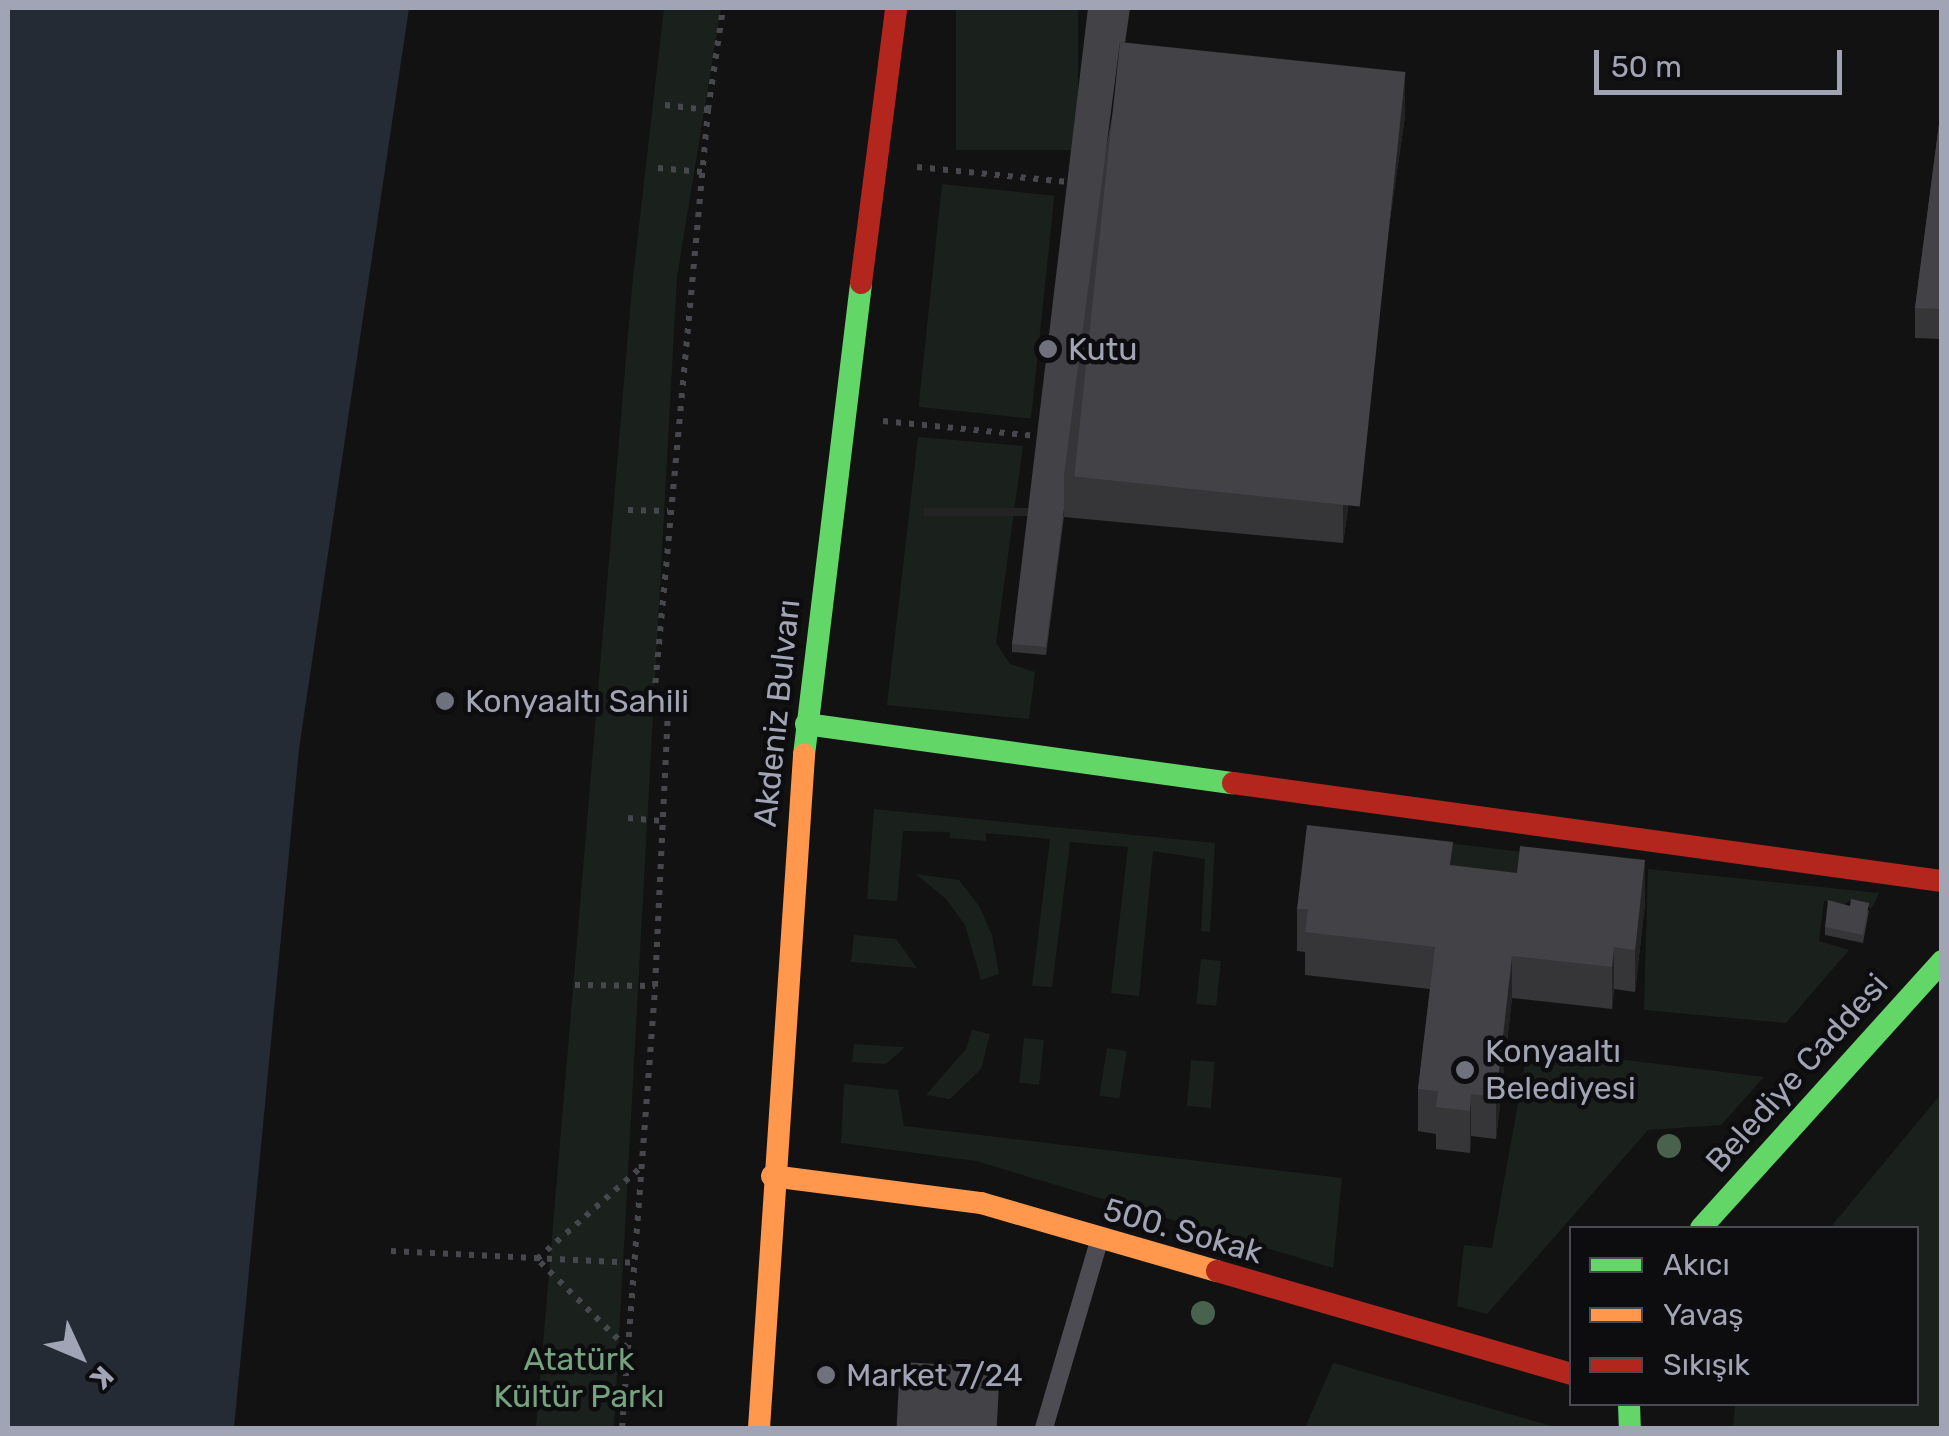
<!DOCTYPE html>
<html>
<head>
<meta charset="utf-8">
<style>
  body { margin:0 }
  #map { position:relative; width:1949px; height:1436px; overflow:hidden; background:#121212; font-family:Rubik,sans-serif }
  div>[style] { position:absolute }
  .green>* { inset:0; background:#1a211c; transform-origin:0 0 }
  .water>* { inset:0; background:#242b35 }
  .path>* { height:6px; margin-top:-3px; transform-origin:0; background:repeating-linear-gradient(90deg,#47484d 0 5px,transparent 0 13px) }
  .lane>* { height:18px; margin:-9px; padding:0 9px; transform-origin:9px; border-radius:9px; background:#4c4c52 }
  .fast>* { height:22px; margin:-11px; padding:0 11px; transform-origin:11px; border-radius:11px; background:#63d668 }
  .slow>* { height:22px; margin:-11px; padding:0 11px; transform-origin:11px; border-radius:11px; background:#ff974d }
  .jam>* { height:22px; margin:-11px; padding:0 11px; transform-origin:11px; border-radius:11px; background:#b3261e }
  .trees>* { width:24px; height:24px; margin:-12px; border-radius:50%; background:#49624e }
  .wall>* { inset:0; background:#363639 }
  .shaded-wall>* { inset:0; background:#232324; transform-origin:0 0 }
  .building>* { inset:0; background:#424247; transform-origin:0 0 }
  .dots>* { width:28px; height:28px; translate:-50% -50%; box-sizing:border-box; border:5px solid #0d0c0e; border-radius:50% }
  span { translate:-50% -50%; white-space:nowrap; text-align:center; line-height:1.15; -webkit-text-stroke:9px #0d0c0e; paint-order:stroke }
  .poi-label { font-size:32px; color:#a1a4b5 }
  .left { translate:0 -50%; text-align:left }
  .street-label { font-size:32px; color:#a1a4b5 }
  .park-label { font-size:32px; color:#76a37f }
  .frame { position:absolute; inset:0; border:10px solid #a1a4b5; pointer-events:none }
  .legend { position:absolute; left:1569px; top:1226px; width:350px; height:180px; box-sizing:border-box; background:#0d0c0e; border:2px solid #484951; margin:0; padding:12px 18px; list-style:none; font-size:30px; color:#a1a4b5 }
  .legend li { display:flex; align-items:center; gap:20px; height:50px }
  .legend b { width:50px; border:2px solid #484951 }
  .north { position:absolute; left:30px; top:1306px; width:100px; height:100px; -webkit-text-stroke:8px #0d0c0e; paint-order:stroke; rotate:134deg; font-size:28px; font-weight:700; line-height:40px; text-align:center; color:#a1a4b5 }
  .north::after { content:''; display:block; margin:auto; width:35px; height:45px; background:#a1a4b5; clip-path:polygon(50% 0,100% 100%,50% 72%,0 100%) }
  .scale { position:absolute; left:1594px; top:50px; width:248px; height:45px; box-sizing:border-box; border:5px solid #a1a4b5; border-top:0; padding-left:12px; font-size:30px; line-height:35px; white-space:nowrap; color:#a1a4b5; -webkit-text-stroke:8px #0d0c0e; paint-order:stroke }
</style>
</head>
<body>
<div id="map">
  <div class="green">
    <i style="clip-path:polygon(664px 8px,721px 8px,677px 277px,614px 1428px,536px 1428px,632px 287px)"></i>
    <i style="left:956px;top:8px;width:122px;height:142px"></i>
    <i style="left:942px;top:184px;width:113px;height:224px;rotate:6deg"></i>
    <i style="clip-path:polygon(918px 437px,1023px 446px,996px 643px,1010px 664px,1035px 672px,1029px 719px,887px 705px)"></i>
    <i style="clip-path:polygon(874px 809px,1215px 843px,1210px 932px,1201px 931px,1205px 859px,1153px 851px,1139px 996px,1111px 993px,1128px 847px,1070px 842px,1052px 987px,1032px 986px,1050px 839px,986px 833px,986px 841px,950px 838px,950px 832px,903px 831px,897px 901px,867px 899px)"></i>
    <i style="left:1432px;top:841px;width:199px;height:29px;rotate:7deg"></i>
    <i style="clip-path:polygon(1648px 869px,1879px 893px,1872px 908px,1849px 901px,1843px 905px,1824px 901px,1819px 941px,1849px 950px,1786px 1023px,1644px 1010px)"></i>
    <i style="clip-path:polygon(916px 874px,959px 880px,979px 906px,992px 935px,999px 974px,981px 980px,965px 925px,946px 899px)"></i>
    <i style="clip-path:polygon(854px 935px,896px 939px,917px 968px,851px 962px)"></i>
    <i style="left:1201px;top:959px;width:20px;height:45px;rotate:6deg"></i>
    <i style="clip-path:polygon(972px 1030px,990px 1034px,981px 1069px,950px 1099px,926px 1095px,966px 1049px)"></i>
    <i style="left:1024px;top:1038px;width:20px;height:45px;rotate:6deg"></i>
    <i style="clip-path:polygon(854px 1044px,905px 1047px,886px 1064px,852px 1062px)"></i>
    <i style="left:1107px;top:1048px;width:20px;height:48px;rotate:9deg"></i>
    <i style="clip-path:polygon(1528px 1048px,1764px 1077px,1721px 1125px,1648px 1130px,1487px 1314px,1457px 1306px,1464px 1245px,1492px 1248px)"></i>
    <i style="left:1191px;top:1060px;width:24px;height:46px;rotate:5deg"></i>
    <i style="clip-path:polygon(844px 1084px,898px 1090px,904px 1126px,1342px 1178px,1333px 1268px,976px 1161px,841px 1143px)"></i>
    <i style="clip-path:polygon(1941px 1094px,1941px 1428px,1733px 1428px,1735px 1404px,1916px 1404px,1916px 1228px,1830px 1228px)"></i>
    <i style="clip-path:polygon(1333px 1363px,1558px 1428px,1305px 1428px)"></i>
  </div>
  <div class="water">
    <i style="clip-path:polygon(8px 8px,409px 8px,299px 749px,234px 1428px,8px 1428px)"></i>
  </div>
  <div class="path">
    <i style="left:665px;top:105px;width:43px;rotate:6.6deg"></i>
    <i style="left:917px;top:167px;width:152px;rotate:5.7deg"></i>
    <i style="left:658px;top:168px;width:44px;rotate:5.2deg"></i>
    <i style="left:883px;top:421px;width:155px;rotate:5.6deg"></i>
    <i style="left:628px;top:510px;width:40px;rotate:1.4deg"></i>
    <i style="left:620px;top:705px;width:33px;rotate:7deg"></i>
    <i style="left:628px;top:818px;width:33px;rotate:5deg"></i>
    <i style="left:575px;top:985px;width:80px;rotate:0.7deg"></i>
    <i style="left:391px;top:1251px;width:242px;rotate:2.8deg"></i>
    <i style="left:627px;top:1348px;width:127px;rotate:-135.3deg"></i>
    <i style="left:537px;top:1259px;width:136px;rotate:-41.4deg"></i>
    <i style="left:622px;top:1428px;width:443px;rotate:-85.7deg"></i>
    <i style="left:655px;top:986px;width:276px;rotate:-87.3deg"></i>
    <i style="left:668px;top:710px;width:15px;rotate:-176deg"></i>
    <i style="left:653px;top:709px;width:602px;rotate:-84.75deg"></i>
    <i style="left:708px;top:110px;width:103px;rotate:-81.6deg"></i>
  </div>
  <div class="lane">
    <i style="left:1044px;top:1428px;width:195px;rotate:-73.6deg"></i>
  </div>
  <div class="fast">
    <i style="left:806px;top:724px;width:431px;rotate:7.9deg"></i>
    <i style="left:804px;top:755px;width:475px;rotate:-83.1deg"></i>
    <i style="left:1701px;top:1228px;width:360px;rotate:-47.9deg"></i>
    <i style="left:1629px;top:1404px;width:24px;rotate:88deg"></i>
  </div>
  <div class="slow">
    <i style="left:772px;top:1176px;width:211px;rotate:7.4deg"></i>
    <i style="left:981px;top:1203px;width:246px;rotate:16.1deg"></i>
    <i style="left:759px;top:1428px;width:675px;rotate:-86.17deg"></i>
  </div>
  <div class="jam">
    <i style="left:861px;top:283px;width:277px;rotate:-82.7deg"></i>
    <i style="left:1233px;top:783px;width:716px;rotate:7.87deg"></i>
    <i style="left:1217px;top:1271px;width:370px;rotate:16.2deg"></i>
  </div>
  <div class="trees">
    <i style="left:1669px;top:1146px"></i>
    <i style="left:1203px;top:1313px"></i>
  </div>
  <div class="wall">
    <i style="clip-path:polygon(1126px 43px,1405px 116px,1343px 543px,1064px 517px,1064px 516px,1046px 655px,1012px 652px,1012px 644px)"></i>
    <i style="clip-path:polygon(1942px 101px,1942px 339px,1915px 338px,1915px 308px)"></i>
    <i style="clip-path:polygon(1453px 866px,1645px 903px,1635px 992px,1614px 989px,1612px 1009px,1512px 998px,1496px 1139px,1471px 1136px,1470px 1153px,1436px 1149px,1436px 1134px,1418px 1131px,1418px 1089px,1430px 989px,1305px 975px,1305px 952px,1297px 951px,1297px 909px)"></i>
    <i style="clip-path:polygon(1850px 906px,1869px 911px,1863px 943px,1825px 935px,1825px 927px)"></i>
  </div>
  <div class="shaded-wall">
    <i style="clip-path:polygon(1405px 73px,1405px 116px,1343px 543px,1343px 501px)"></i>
    <i style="left:1064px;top:508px;width:8px;height:140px;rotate:90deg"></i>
    <i style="clip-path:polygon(1645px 860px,1645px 903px,1635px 992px,1635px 950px)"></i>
    <i style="clip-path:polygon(1614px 947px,1614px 989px,1612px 1009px,1612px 967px)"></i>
    <i style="clip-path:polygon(1512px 956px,1512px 998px,1496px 1139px,1496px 1097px)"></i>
    <i style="clip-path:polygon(1471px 1094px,1471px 1136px,1470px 1153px,1470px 1111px)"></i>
  </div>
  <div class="building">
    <i style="clip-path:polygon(1088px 8px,1130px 8px,1125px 43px,1120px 42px,1064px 475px,1064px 508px,1046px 647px,1012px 644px)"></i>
    <i style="left:1120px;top:42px;width:287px;height:437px;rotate:6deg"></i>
    <i style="clip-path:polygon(1942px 101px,1942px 309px,1915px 308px)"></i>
    <i style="clip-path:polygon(1307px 825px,1453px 842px,1450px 865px,1517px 873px,1520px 846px,1645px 860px,1635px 950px,1614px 947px,1612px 967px,1512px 956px,1496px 1097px,1471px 1094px,1470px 1111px,1436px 1107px,1438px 1091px,1418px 1089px,1435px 947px,1305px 932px,1308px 909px,1297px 909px)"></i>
    <i style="clip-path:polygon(1851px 899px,1869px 903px,1863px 935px,1825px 927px,1828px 900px,1850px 906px)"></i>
    <i style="left:900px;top:1362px;width:100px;height:66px;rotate:3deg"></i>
  </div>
  <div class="dots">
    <i style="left:1048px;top:349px;background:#6f717c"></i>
    <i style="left:445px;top:701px;background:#6f717c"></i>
    <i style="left:1465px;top:1070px;background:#6f717c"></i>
    <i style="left:826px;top:1375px;background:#6f717c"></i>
  </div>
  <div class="poi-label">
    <span class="left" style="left:1068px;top:349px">Kutu</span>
    <span class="left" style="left:465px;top:701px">Konyaaltı Sahili</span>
    <span class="left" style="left:1485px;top:1070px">Konyaaltı<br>Belediyesi</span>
    <span class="left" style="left:846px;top:1375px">Market 7/24</span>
  </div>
  <div class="street-label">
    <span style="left:777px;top:713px;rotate:-84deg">Akdeniz Bulvarı</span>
    <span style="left:1797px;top:1073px;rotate:-48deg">Belediye Caddesi</span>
    <span style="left:1183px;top:1231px;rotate:16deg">500. Sokak</span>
  </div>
  <div class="park-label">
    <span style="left:579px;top:1378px">Atatürk<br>Kültür Parkı</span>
  </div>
  <div class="frame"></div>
  <ul class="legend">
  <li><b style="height:12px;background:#63d668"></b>Akıcı</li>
  <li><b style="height:12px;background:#ff974d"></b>Yavaş</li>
  <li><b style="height:12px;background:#b3261e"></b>Sıkışık</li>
  </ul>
  <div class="north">K</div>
  <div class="scale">50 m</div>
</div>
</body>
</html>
